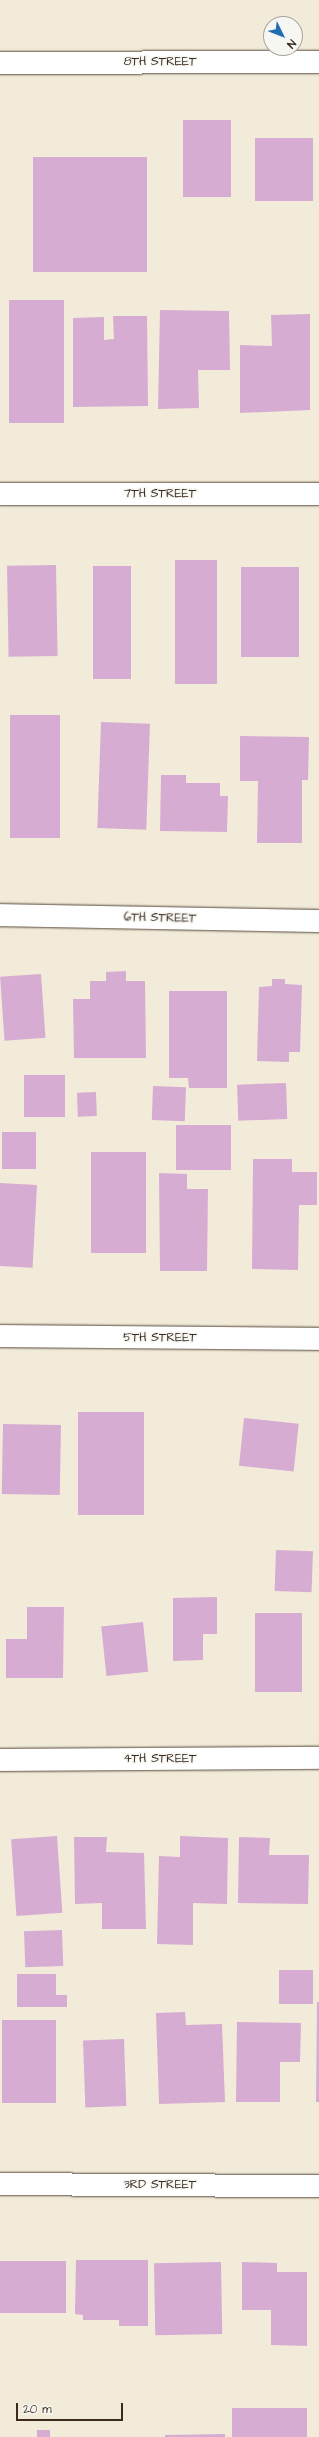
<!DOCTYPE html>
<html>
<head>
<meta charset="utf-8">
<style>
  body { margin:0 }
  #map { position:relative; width:319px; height:2437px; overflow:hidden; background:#f2ebd9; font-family:"Architects Daughter",sans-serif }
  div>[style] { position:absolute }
  .building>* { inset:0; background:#d6acd3; transform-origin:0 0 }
  .roads { filter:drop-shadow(0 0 1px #56473a) drop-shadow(0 0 1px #56473a) }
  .minor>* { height:22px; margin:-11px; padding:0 11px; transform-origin:11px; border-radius:11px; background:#fff }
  span { translate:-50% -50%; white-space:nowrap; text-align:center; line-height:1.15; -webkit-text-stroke:3px #f6f6f2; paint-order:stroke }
  .street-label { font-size:12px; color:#3b2a1e }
  .north { position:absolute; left:263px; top:16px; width:40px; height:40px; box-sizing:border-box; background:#f6f6f2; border:1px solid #aba49d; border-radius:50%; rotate:133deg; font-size:11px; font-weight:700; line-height:16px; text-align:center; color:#3b2a1e }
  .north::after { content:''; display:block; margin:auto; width:14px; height:18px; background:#1f6fb2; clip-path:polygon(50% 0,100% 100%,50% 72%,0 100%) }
  .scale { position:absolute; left:16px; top:2403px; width:107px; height:18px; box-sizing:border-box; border:2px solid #3b2a1e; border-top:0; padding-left:5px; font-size:12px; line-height:14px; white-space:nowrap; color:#3b2a1e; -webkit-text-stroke:3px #f6f6f2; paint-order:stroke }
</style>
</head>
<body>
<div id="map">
  <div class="building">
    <i style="left:183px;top:120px;width:48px;height:77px"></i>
    <i style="left:255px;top:138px;width:58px;height:63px"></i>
    <i style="left:147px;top:157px;width:115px;height:114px;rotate:90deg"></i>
    <i style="left:9px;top:300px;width:55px;height:123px"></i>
    <i style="clip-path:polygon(160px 310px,229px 311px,230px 370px,198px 370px,199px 408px,158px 409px)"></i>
    <i style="clip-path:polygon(310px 314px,310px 410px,240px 413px,240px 345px,272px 346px,271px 315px)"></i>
    <i style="clip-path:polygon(113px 316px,147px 316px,148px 406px,73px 407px,73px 318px,104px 317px,104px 340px,114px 339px)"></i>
    <i style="left:175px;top:560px;width:42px;height:124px"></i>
    <i style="left:56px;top:565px;width:91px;height:49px;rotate:89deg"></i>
    <i style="left:93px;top:566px;width:38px;height:113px"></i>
    <i style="left:241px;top:567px;width:58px;height:90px"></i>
    <i style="left:10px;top:715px;width:50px;height:123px"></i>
    <i style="left:101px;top:722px;width:49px;height:106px;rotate:2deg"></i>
    <i style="clip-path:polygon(240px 736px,309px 737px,308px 780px,302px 780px,302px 843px,257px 843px,258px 781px,240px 781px)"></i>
    <i style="clip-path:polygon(161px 775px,186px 775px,186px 783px,220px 783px,220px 796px,228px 796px,227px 832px,160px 831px)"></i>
    <i style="clip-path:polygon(126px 971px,126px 981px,145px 981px,146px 1058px,74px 1058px,73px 999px,90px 999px,90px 981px,106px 981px,106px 972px)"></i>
    <i style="left:41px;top:974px;width:64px;height:41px;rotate:86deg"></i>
    <i style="clip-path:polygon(272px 979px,285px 979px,285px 984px,302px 985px,300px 1052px,289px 1052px,289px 1062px,257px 1061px,259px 987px,272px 986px)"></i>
    <i style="clip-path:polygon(169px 991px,227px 991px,227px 1088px,189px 1088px,188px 1078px,169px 1078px)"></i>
    <i style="left:24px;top:1075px;width:41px;height:42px"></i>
    <i style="left:286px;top:1083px;width:36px;height:49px;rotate:88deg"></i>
    <i style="left:153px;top:1086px;width:33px;height:34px;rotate:2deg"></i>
    <i style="left:96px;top:1092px;width:24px;height:19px;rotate:88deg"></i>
    <i style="left:176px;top:1125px;width:55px;height:45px"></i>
    <i style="left:2px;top:1132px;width:34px;height:37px"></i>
    <i style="left:91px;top:1152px;width:55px;height:101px"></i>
    <i style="clip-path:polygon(253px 1159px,292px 1159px,292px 1172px,317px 1172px,317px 1205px,299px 1205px,298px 1270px,252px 1269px)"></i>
    <i style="clip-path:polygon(159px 1173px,187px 1174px,187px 1189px,208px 1189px,207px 1271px,160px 1271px)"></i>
    <i style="left:0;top:1183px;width:37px;height:83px;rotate:3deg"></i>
    <i style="left:144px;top:1412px;width:103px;height:66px;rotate:90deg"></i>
    <i style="left:244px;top:1418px;width:55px;height:48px;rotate:6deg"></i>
    <i style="left:3px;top:1424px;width:58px;height:70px;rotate:1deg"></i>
    <i style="left:276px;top:1550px;width:37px;height:41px;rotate:2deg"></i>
    <i style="clip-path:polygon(217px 1597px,217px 1634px,203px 1634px,203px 1660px,173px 1661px,173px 1598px)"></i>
    <i style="clip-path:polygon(27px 1607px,64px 1607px,63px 1678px,6px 1678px,6px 1639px,27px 1639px)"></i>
    <i style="left:255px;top:1613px;width:47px;height:79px"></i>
    <i style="left:143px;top:1622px;width:50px;height:42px;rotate:84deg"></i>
    <i style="left:57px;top:1836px;width:77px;height:46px;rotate:86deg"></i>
    <i style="clip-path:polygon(180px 1836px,228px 1838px,227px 1904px,193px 1903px,193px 1945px,157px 1944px,159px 1856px,180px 1857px)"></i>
    <i style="clip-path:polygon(74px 1837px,107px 1837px,106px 1852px,144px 1853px,146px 1929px,102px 1929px,102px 1903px,75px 1904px)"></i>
    <i style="clip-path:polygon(239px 1837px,270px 1838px,269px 1855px,309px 1855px,308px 1904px,238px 1903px)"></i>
    <i style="left:62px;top:1930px;width:36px;height:38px;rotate:88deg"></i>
    <i style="left:279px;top:1970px;width:34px;height:34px"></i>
    <i style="clip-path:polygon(17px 1974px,56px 1974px,56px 1995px,67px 1995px,67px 2007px,17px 2007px)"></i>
    <i style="clip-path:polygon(317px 2002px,319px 2002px,319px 2102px,316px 2102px)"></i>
    <i style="clip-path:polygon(185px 2012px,186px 2025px,222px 2024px,225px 2102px,159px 2104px,156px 2013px)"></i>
    <i style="left:56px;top:2020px;width:83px;height:54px;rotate:90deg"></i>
    <i style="clip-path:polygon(237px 2022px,301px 2023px,300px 2062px,280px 2062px,280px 2102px,236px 2102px)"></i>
    <i style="left:124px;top:2039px;width:67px;height:41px;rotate:88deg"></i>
    <i style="clip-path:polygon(76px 2260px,148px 2260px,148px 2326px,119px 2326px,119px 2320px,83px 2320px,83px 2315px,75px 2314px)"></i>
    <i style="left:0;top:2261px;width:66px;height:52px"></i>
    <i style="left:221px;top:2262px;width:72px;height:67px;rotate:89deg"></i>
    <i style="clip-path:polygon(242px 2262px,277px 2263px,277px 2272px,307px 2272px,307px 2346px,271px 2345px,271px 2310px,242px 2310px)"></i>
    <i style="left:232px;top:2408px;width:75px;height:29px"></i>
    <i style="left:37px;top:2430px;width:13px;height:7px"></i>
    <i style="clip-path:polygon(225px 2434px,225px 2437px,165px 2437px,165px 2435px)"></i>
  </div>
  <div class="roads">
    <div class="minor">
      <i style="left:0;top:63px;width:319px;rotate:-0.2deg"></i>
      <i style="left:0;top:494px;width:319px"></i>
      <i style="left:0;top:915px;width:319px;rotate:1.1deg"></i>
      <i style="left:0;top:1336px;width:319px;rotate:0.5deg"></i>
      <i style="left:0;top:1760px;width:319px;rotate:-0.4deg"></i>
      <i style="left:0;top:2184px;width:319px;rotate:0.4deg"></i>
    </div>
  </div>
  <div class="street-label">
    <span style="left:160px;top:62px">8TH STREET</span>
    <span style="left:160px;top:494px">7TH STREET</span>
    <span style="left:160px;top:918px;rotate:1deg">6TH STREET</span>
    <span style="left:160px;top:1338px">5TH STREET</span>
    <span style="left:160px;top:1759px">4TH STREET</span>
    <span style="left:160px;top:2185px">3RD STREET</span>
  </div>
  <div class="north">N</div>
  <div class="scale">20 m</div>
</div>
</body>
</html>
